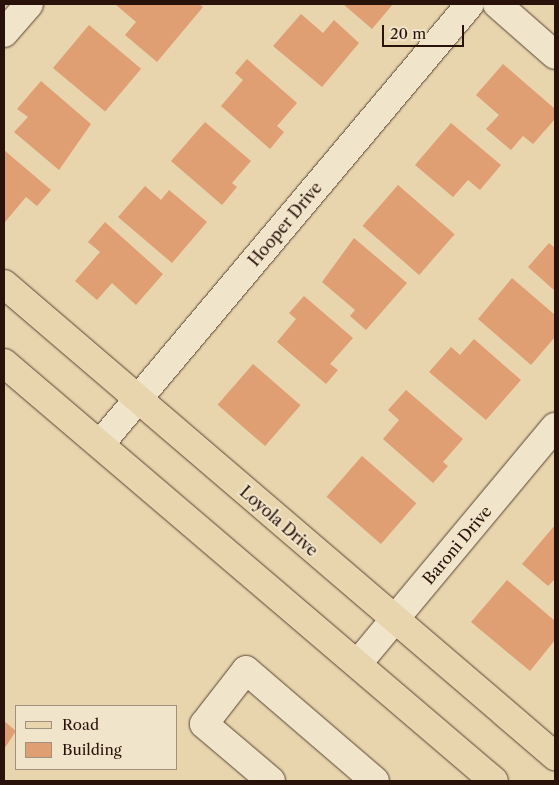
<!DOCTYPE html>
<html>
<head>
<meta charset="utf-8">
<style>
  body { margin:0 }
  #map { position:relative; width:559px; height:785px; overflow:hidden; background:#e8d5ad; font-family:"Libre Caslon Text",serif }
  div>[style] { position:absolute }
  .building>* { inset:0; background:#e09e73; transform-origin:0 0 }
  .roads { filter:drop-shadow(0 0 1px #584333) drop-shadow(0 0 1px #584333) }
  .minor>* { height:28px; margin:-14px; padding:0 14px; transform-origin:14px; border-radius:14px; background:#f0e4ca }
  .major>* { height:28px; margin:-14px; padding:0 14px; transform-origin:14px; border-radius:14px; background:#e8d5ad }
  span { translate:-50% -50%; white-space:nowrap; text-align:center; line-height:1.15; -webkit-text-stroke:4px #f0e4ca; paint-order:stroke }
  .street-label { font-size:16px; color:#28120a }
  .frame { position:absolute; inset:0; border:5px solid #28120a; pointer-events:none }
  .legend { position:absolute; left:15px; top:705px; width:162px; height:65px; box-sizing:border-box; background:#f0e4ca; border:1px solid #a0907d; margin:0; padding:6px 9px; list-style:none; font-size:15px; color:#28120a }
  .legend li { display:flex; align-items:center; gap:10px; height:25px }
  .legend b { width:25px; border:1px solid #a0907d }
  .scale { position:absolute; left:382px; top:25px; width:82px; height:22px; box-sizing:border-box; border:2px solid #28120a; border-top:0; padding-left:6px; font-size:15px; line-height:18px; white-space:nowrap; color:#28120a; -webkit-text-stroke:4px #f0e4ca; paint-order:stroke }
</style>
</head>
<body>
<div id="map">
  <div class="building">
    <i style="clip-path:polygon(115px 4px,199px 4px,203px 7px,157px 62px,125px 35px,136px 22px)"></i>
    <i style="clip-path:polygon(343px 4px,393px 4px,372px 29px)"></i>
    <i style="clip-path:polygon(301px 14px,323px 33px,334px 20px,359px 43px,322px 87px,273px 46px)"></i>
    <i style="left:89px;top:25px;width:68px;height:56px;rotate:40deg"></i>
    <i style="clip-path:polygon(247px 59px,297px 103px,277px 126px,284px 132px,270px 149px,221px 106px,243px 80px,235px 73px)"></i>
    <i style="clip-path:polygon(503px 64px,555px 109px,555px 119px,533px 144px,523px 136px,511px 150px,486px 129px,499px 115px,476px 95px)"></i>
    <i style="clip-path:polygon(41px 81px,91px 124px,59px 170px,14px 132px,28px 117px,17px 109px)"></i>
    <i style="clip-path:polygon(205px 122px,251px 161px,232px 183px,237px 187px,222px 205px,171px 161px)"></i>
    <i style="clip-path:polygon(451px 123px,501px 165px,480px 190px,468px 180px,453px 197px,415px 165px)"></i>
    <i style="clip-path:polygon(4px 150px,51px 190px,37px 206px,26px 197px,5px 222px)"></i>
    <i style="left:398px;top:185px;width:75px;height:54px;rotate:41deg"></i>
    <i style="clip-path:polygon(145px 186px,161px 200px,169px 190px,207px 222px,172px 263px,118px 217px)"></i>
    <i style="clip-path:polygon(105px 222px,163px 274px,136px 305px,112px 283px,97px 300px,75px 281px,100px 252px,88px 242px)"></i>
    <i style="clip-path:polygon(354px 238px,407px 283px,366px 330px,350px 316px,355px 310px,322px 282px)"></i>
    <i style="clip-path:polygon(549px 243px,555px 248px,555px 291px,528px 267px)"></i>
    <i style="clip-path:polygon(512px 278px,555px 315px,555px 337px,531px 365px,478px 319px)"></i>
    <i style="clip-path:polygon(304px 296px,353px 338px,330px 364px,338px 370px,326px 384px,277px 342px,296px 319px,289px 313px)"></i>
    <i style="clip-path:polygon(474px 339px,521px 380px,486px 420px,429px 372px,451px 347px,460px 355px)"></i>
    <i style="left:253px;top:364px;width:63px;height:54px;rotate:41deg"></i>
    <i style="clip-path:polygon(406px 390px,463px 439px,443px 462px,448px 466px,433px 483px,383px 439px,399px 420px,388px 410px)"></i>
    <i style="left:362px;top:456px;width:72px;height:54px;rotate:41deg"></i>
    <i style="clip-path:polygon(555px 525px,555px 579px,548px 586px,522px 564px)"></i>
    <i style="clip-path:polygon(507px 580px,555px 621px,555px 640px,530px 671px,471px 622px)"></i>
    <i style="clip-path:polygon(4px 721px,16px 731px,4px 749px)"></i>
  </div>
  <div class="roads">
    <div class="minor">
      <i style="left:497px;top:4px;width:77px;rotate:41.3deg"></i>
      <i style="left:4px;top:33px;width:38px;rotate:-49deg"></i>
      <i style="left:101px;top:443px;width:573px;rotate:-49.95deg"></i>
      <i style="left:359px;top:662px;width:306px;rotate:-50.2deg"></i>
      <i style="left:271px;top:781px;width:88px;rotate:-139.6deg"></i>
      <i style="left:204px;top:724px;width:68px;rotate:-52.1deg"></i>
      <i style="left:246px;top:670px;width:170px;rotate:40.7deg"></i>
    </div>
    <div class="major">
      <i style="left:4px;top:284px;width:726px;rotate:40.58deg"></i>
      <i style="left:4px;top:363px;width:644px;rotate:40.47deg"></i>
    </div>
  </div>
  <div class="street-label">
    <span style="left:285px;top:224px;rotate:-50deg">Hooper Drive</span>
    <span style="left:279px;top:521px;rotate:41deg">Loyola Drive</span>
    <span style="left:457px;top:545px;rotate:-50deg">Baroni Drive</span>
  </div>
  <div class="frame"></div>
  <ul class="legend">
  <li><b style="height:6px;background:#e8d5ad"></b>Road</li>
  <li><b style="height:14px;background:#e09e73"></b>Building</li>
  </ul>
  <div class="scale">20 m</div>
</div>
</body>
</html>
